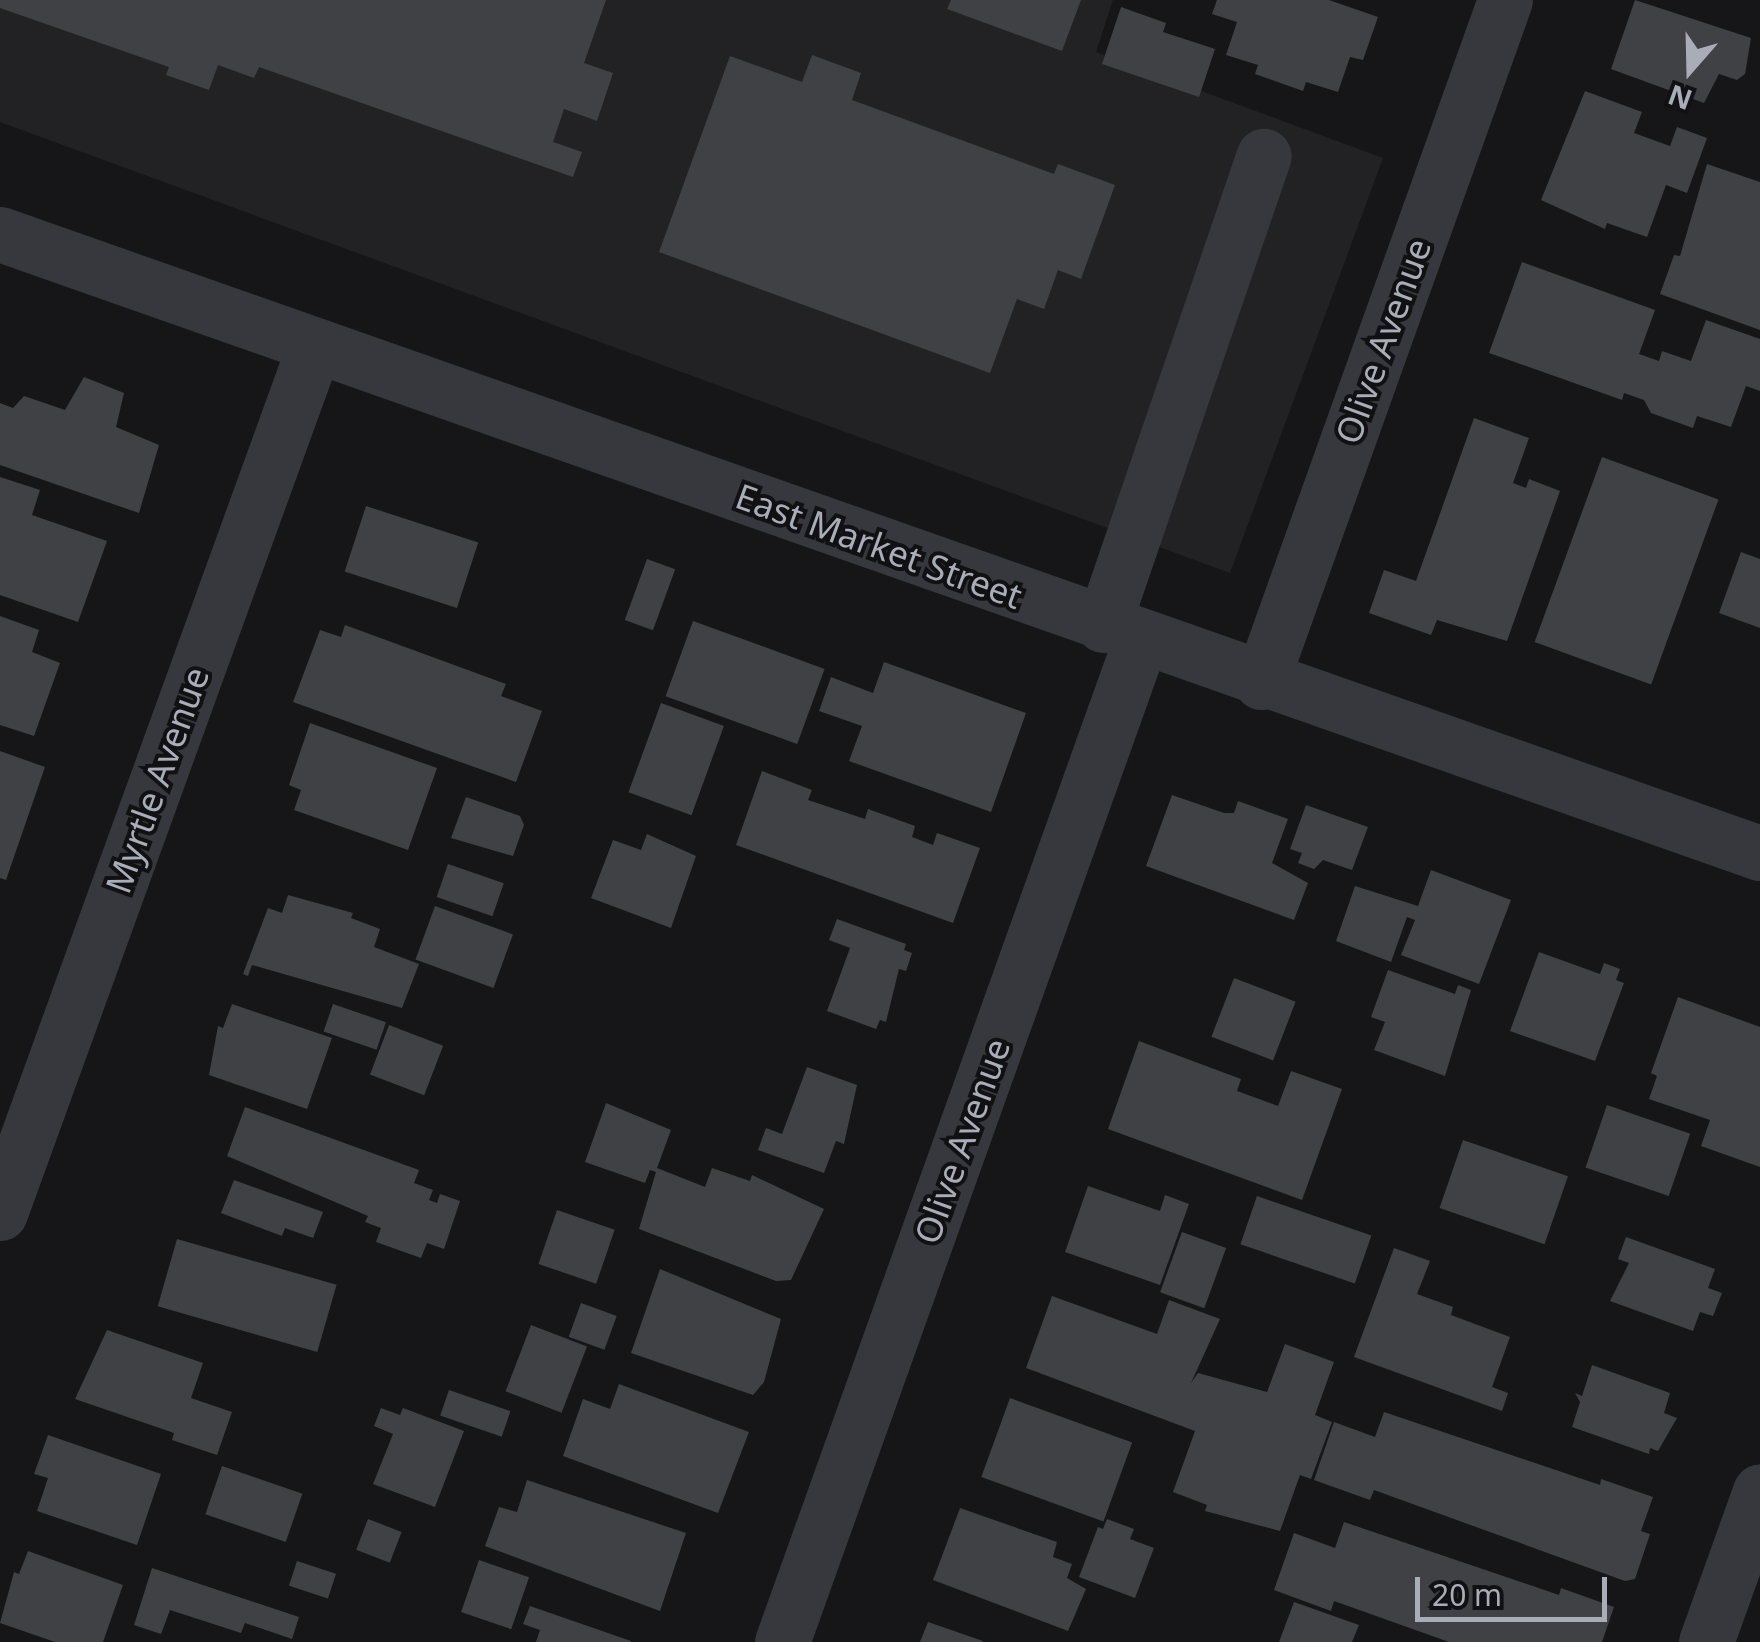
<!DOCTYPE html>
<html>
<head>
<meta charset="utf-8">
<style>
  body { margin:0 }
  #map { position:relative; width:1760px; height:1642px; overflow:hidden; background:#161618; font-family:"Noto Sans",sans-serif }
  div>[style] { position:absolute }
  .built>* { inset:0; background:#222225 }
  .building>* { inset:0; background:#404145; transform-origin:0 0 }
  .minor>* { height:55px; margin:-27.5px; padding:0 27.5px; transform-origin:27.5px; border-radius:27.5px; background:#37383d }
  span { translate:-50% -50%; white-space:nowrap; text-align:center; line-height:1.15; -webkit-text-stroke:8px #111113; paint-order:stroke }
  .street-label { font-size:35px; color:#a8adb8 }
  .north { position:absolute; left:1640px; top:20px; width:100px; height:100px; -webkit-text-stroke:8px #111113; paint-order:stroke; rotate:200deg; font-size:28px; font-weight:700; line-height:40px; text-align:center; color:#a8adb8 }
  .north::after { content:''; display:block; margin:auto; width:35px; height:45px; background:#a8adb8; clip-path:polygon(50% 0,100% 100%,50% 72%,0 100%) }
  .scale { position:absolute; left:1415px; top:1577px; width:192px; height:45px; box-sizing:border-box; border:5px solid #a8adb8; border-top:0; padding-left:12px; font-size:30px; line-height:35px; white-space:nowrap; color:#a8adb8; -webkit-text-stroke:8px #111113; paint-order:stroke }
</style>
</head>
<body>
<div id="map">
  <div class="built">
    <i style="clip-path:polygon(0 0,1113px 0,1096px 52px,1383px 158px,1230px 573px,0 122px)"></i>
  </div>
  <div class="building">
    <i style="clip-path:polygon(0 0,606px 0,584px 63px,613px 73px,597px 121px,564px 109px,553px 142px,582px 152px,573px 177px,259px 67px,254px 78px,218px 65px,209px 90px,166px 75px,169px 67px,0 8px)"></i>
    <i style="clip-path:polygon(951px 0,1081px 0,1062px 51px,947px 9px)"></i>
    <i style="clip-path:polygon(1217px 0,1329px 0,1378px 17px,1363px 60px,1350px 57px,1338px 92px,1306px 82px,1303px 91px,1255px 74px,1258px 65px,1226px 55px,1237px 22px,1212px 14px)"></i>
    <i style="clip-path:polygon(1635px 0,1751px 38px,1745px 74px,1737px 80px,1719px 74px,1704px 103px,1611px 69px)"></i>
    <i style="clip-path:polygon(1121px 7px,1166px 23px,1163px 32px,1215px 49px,1199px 97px,1102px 64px)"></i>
    <i style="clip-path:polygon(812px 55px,861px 73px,852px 100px,1054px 174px,1058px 164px,1115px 185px,1081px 279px,1058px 270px,1044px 309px,1017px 299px,990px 373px,659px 252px,730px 56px,802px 82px)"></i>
    <i style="clip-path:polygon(1585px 91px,1642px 112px,1634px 133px,1670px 146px,1677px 127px,1707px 138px,1687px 193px,1666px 185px,1647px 237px,1607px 223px,1605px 229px,1541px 200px)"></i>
    <i style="clip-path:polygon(1707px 164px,1760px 182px,1760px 330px,1660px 294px,1674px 255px,1680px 256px)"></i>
    <i style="clip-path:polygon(1522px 262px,1655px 310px,1639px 354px,1659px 361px,1662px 351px,1691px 361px,1706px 320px,1760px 339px,1760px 391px,1746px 386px,1731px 427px,1697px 416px,1693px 428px,1651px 413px,1644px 400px,1624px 393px,1622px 400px,1489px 353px)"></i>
    <i style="clip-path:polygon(84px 377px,124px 393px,116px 427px,159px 445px,139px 513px,0 465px,0 403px,13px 408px,24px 396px,65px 410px)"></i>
    <i style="clip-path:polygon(1474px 418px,1529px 438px,1513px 483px,1526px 488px,1529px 479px,1560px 491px,1507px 641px,1437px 620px,1431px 635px,1369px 613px,1384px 570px,1416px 581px)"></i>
    <i style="left:1602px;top:457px;width:124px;height:197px;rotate:20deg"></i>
    <i style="clip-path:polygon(0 477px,40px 490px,32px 515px,107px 541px,78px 622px,0 595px)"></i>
    <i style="left:366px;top:506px;width:118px;height:69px;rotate:18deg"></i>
    <i style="clip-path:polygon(1741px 552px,1760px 559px,1760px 628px,1719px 613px)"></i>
    <i style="left:647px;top:559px;width:30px;height:65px;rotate:20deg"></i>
    <i style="clip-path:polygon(0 616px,39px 630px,32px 652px,60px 663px,34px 736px,0 725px)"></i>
    <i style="left:693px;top:621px;width:140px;height:80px;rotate:20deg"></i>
    <i style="clip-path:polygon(345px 625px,506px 684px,501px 696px,542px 711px,516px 782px,293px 702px,320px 630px,341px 637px)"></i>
    <i style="clip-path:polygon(884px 662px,1026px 713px,991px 812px,849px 761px,862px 726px,819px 711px,831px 677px,873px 693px)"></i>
    <i style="left:661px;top:703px;width:67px;height:95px;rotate:20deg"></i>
    <i style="clip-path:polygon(310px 723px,437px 768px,408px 850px,294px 810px,301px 790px,289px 785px)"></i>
    <i style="clip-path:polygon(0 751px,45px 767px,6px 880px,0 878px)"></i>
    <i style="clip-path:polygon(762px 771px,812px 790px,808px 800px,865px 819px,868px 809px,915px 826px,912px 837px,933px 845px,937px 833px,980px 848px,953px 923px,736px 845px)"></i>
    <i style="clip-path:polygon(1172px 795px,1224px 813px,1234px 813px,1238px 801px,1288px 819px,1272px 863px,1308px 883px,1294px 920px,1146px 866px)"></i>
    <i style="clip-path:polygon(466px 797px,520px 816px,524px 825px,513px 856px,451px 838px)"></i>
    <i style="clip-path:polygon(1306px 805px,1368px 827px,1352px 870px,1323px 860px,1314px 869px,1298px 863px,1302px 853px,1290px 849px)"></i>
    <i style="clip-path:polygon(647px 834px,696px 856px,671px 928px,591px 898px,613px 840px,641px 850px)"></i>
    <i style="left:448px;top:864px;width:59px;height:35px;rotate:19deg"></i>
    <i style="clip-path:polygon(1431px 870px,1511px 900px,1479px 984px,1401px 955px,1415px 920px,1407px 917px,1391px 962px,1336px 941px,1355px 886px,1418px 906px)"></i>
    <i style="clip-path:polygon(288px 895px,353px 913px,351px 918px,380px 929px,374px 947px,419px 964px,402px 1008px,252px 965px,248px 976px,243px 974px,268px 908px,282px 913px)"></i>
    <i style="left:435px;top:906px;width:83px;height:57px;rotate:20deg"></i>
    <i style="clip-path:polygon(837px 919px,906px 944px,904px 950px,912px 953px,906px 971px,899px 969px,886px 1022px,880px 1020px,876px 1029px,827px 1011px,850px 948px,829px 940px)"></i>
    <i style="clip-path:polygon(1539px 952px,1600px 974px,1604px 963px,1620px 969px,1616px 980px,1624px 983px,1595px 1061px,1510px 1031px)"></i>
    <i style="clip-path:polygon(1388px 970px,1455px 994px,1458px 985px,1471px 990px,1445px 1076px,1374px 1050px,1385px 1022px,1371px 1017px)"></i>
    <i style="left:1234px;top:978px;width:66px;height:63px;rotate:21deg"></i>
    <i style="clip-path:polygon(1678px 997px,1760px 1027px,1760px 1167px,1701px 1146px,1710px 1120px,1649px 1099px,1657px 1076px,1651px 1073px)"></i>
    <i style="clip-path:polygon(232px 1004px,332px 1038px,307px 1109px,209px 1075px,218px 1026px,223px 1028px)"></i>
    <i style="left:333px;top:1004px;width:56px;height:29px;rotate:19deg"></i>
    <i style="left:389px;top:1025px;width:58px;height:53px;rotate:21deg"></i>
    <i style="clip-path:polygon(1139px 1041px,1241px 1079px,1237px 1091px,1278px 1106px,1291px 1071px,1342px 1089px,1302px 1200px,1108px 1129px)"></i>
    <i style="clip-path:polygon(807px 1067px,857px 1085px,844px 1144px,836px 1141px,824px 1173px,758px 1150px,766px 1128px,782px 1134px)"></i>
    <i style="clip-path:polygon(606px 1103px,671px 1130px,657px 1168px,705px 1187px,712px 1168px,750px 1181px,752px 1175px,824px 1209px,791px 1280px,776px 1281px,639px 1229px,656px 1172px,650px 1170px,645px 1183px,585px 1162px)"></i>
    <i style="left:1607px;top:1105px;width:88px;height:66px;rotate:19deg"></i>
    <i style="clip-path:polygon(245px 1107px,419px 1170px,414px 1183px,433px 1190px,429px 1200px,437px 1203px,440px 1194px,460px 1201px,444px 1249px,427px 1243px,421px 1258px,376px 1242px,381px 1228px,365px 1222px,368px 1216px,227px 1156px)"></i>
    <i style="left:1463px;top:1140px;width:111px;height:72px;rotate:19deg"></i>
    <i style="clip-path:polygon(234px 1180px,323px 1212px,313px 1238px,285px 1228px,282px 1236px,221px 1213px)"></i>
    <i style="clip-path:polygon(1088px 1186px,1160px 1211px,1165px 1195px,1189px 1204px,1160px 1285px,1065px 1252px)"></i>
    <i style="left:1257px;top:1196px;width:121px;height:51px;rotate:19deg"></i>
    <i style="left:557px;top:1210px;width:61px;height:57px;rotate:19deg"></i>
    <i style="left:1182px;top:1232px;width:47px;height:64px;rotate:20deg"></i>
    <i style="clip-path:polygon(1626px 1237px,1715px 1269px,1708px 1288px,1722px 1293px,1713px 1316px,1700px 1312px,1693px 1331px,1610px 1301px,1629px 1263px,1618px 1259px)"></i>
    <i style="left:177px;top:1239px;width:166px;height:70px;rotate:16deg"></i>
    <i style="clip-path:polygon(1394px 1248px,1430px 1261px,1417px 1294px,1453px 1307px,1451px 1315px,1510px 1337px,1492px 1387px,1508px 1393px,1502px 1411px,1354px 1357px)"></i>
    <i style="clip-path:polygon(660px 1269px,781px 1319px,764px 1382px,753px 1395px,631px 1353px)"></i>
    <i style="clip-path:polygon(1052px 1296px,1157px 1334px,1169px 1300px,1220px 1319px,1191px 1383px,1198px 1373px,1267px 1392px,1285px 1344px,1334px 1362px,1315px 1415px,1332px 1422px,1311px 1479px,1300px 1475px,1280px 1531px,1205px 1511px,1207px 1505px,1173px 1492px,1195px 1431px,1026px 1368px)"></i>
    <i style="left:581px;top:1303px;width:38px;height:36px;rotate:20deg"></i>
    <i style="left:531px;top:1325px;width:60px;height:71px;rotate:21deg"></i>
    <i style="clip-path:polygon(107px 1330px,203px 1363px,191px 1398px,232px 1412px,217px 1455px,172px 1440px,174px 1433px,75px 1399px)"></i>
    <i style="clip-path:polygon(1592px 1365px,1670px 1393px,1664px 1413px,1677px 1418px,1658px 1451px,1650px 1448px,1649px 1454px,1572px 1427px,1580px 1402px,1575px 1393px,1582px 1396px)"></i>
    <i style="clip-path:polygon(619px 1384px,749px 1432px,718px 1513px,563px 1456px,583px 1399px,610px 1409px)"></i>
    <i style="left:449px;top:1390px;width:65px;height:27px;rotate:19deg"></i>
    <i style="left:1010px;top:1398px;width:130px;height:84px;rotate:20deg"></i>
    <i style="clip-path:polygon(381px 1408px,400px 1415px,403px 1408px,464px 1431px,435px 1507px,373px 1484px,393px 1434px,374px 1426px)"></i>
    <i style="clip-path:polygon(1384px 1412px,1600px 1485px,1601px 1479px,1653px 1497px,1641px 1531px,1650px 1534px,1635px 1579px,1625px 1581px,1374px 1490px,1370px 1500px,1314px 1480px,1334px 1422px,1375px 1437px)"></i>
    <i style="clip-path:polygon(48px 1435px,161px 1474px,137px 1545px,37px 1511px,48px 1478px,34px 1474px)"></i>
    <i style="left:222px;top:1466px;width:85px;height:51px;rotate:19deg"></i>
    <i style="clip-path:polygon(527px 1480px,686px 1533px,660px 1611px,485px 1546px,499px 1507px,517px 1512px)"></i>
    <i style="clip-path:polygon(960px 1508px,1057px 1542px,1053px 1557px,1072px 1564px,1067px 1578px,1086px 1589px,1068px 1631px,933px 1580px)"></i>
    <i style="left:368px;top:1519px;width:36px;height:33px;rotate:21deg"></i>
    <i style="clip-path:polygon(1107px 1519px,1134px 1529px,1130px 1539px,1154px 1548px,1135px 1598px,1079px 1577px,1098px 1527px,1103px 1529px)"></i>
    <i style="clip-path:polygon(1344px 1522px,1559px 1595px,1561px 1588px,1614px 1607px,1602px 1642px,1449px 1642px,1334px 1601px,1331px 1611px,1274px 1590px,1294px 1533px,1335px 1548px)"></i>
    <i style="clip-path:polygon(28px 1551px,123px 1585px,103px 1642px,55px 1642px,0 1623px,14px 1572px,19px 1574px)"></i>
    <i style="left:479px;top:1560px;width:53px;height:55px;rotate:19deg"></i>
    <i style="left:297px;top:1561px;width:41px;height:26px;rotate:18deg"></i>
    <i style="clip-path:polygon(152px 1568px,299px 1617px,292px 1639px,245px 1623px,241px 1633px,170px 1610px,161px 1634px,134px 1625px)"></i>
    <i style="clip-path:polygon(1294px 1602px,1359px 1625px,1352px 1642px,1279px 1642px)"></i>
    <i style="clip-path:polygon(530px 1606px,631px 1641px,631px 1642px,536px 1642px,540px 1630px,523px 1624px)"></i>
    <i style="clip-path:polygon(928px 1622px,983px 1641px,982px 1642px,920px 1642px)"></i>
  </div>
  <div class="minor">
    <i style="left:0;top:234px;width:1866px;rotate:19.38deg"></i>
    <i style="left:1103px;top:625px;width:496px;rotate:-71.1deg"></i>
    <i style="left:1261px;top:682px;width:724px;rotate:-70.31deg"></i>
    <i style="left:0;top:1213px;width:921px;rotate:-70.07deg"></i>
    <i style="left:782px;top:1642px;width:1065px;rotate:-70.31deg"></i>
    <i style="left:1706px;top:1642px;width:160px;rotate:-70.3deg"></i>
  </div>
  <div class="street-label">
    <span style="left:1383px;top:341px;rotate:-70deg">Olive Avenue</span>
    <span style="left:879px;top:546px;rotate:20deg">East Market Street</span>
    <span style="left:157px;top:780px;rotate:-70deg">Myrtle Avenue</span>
    <span style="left:962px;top:1141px;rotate:-70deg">Olive Avenue</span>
  </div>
  <div class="north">N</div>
  <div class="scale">20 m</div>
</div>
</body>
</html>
